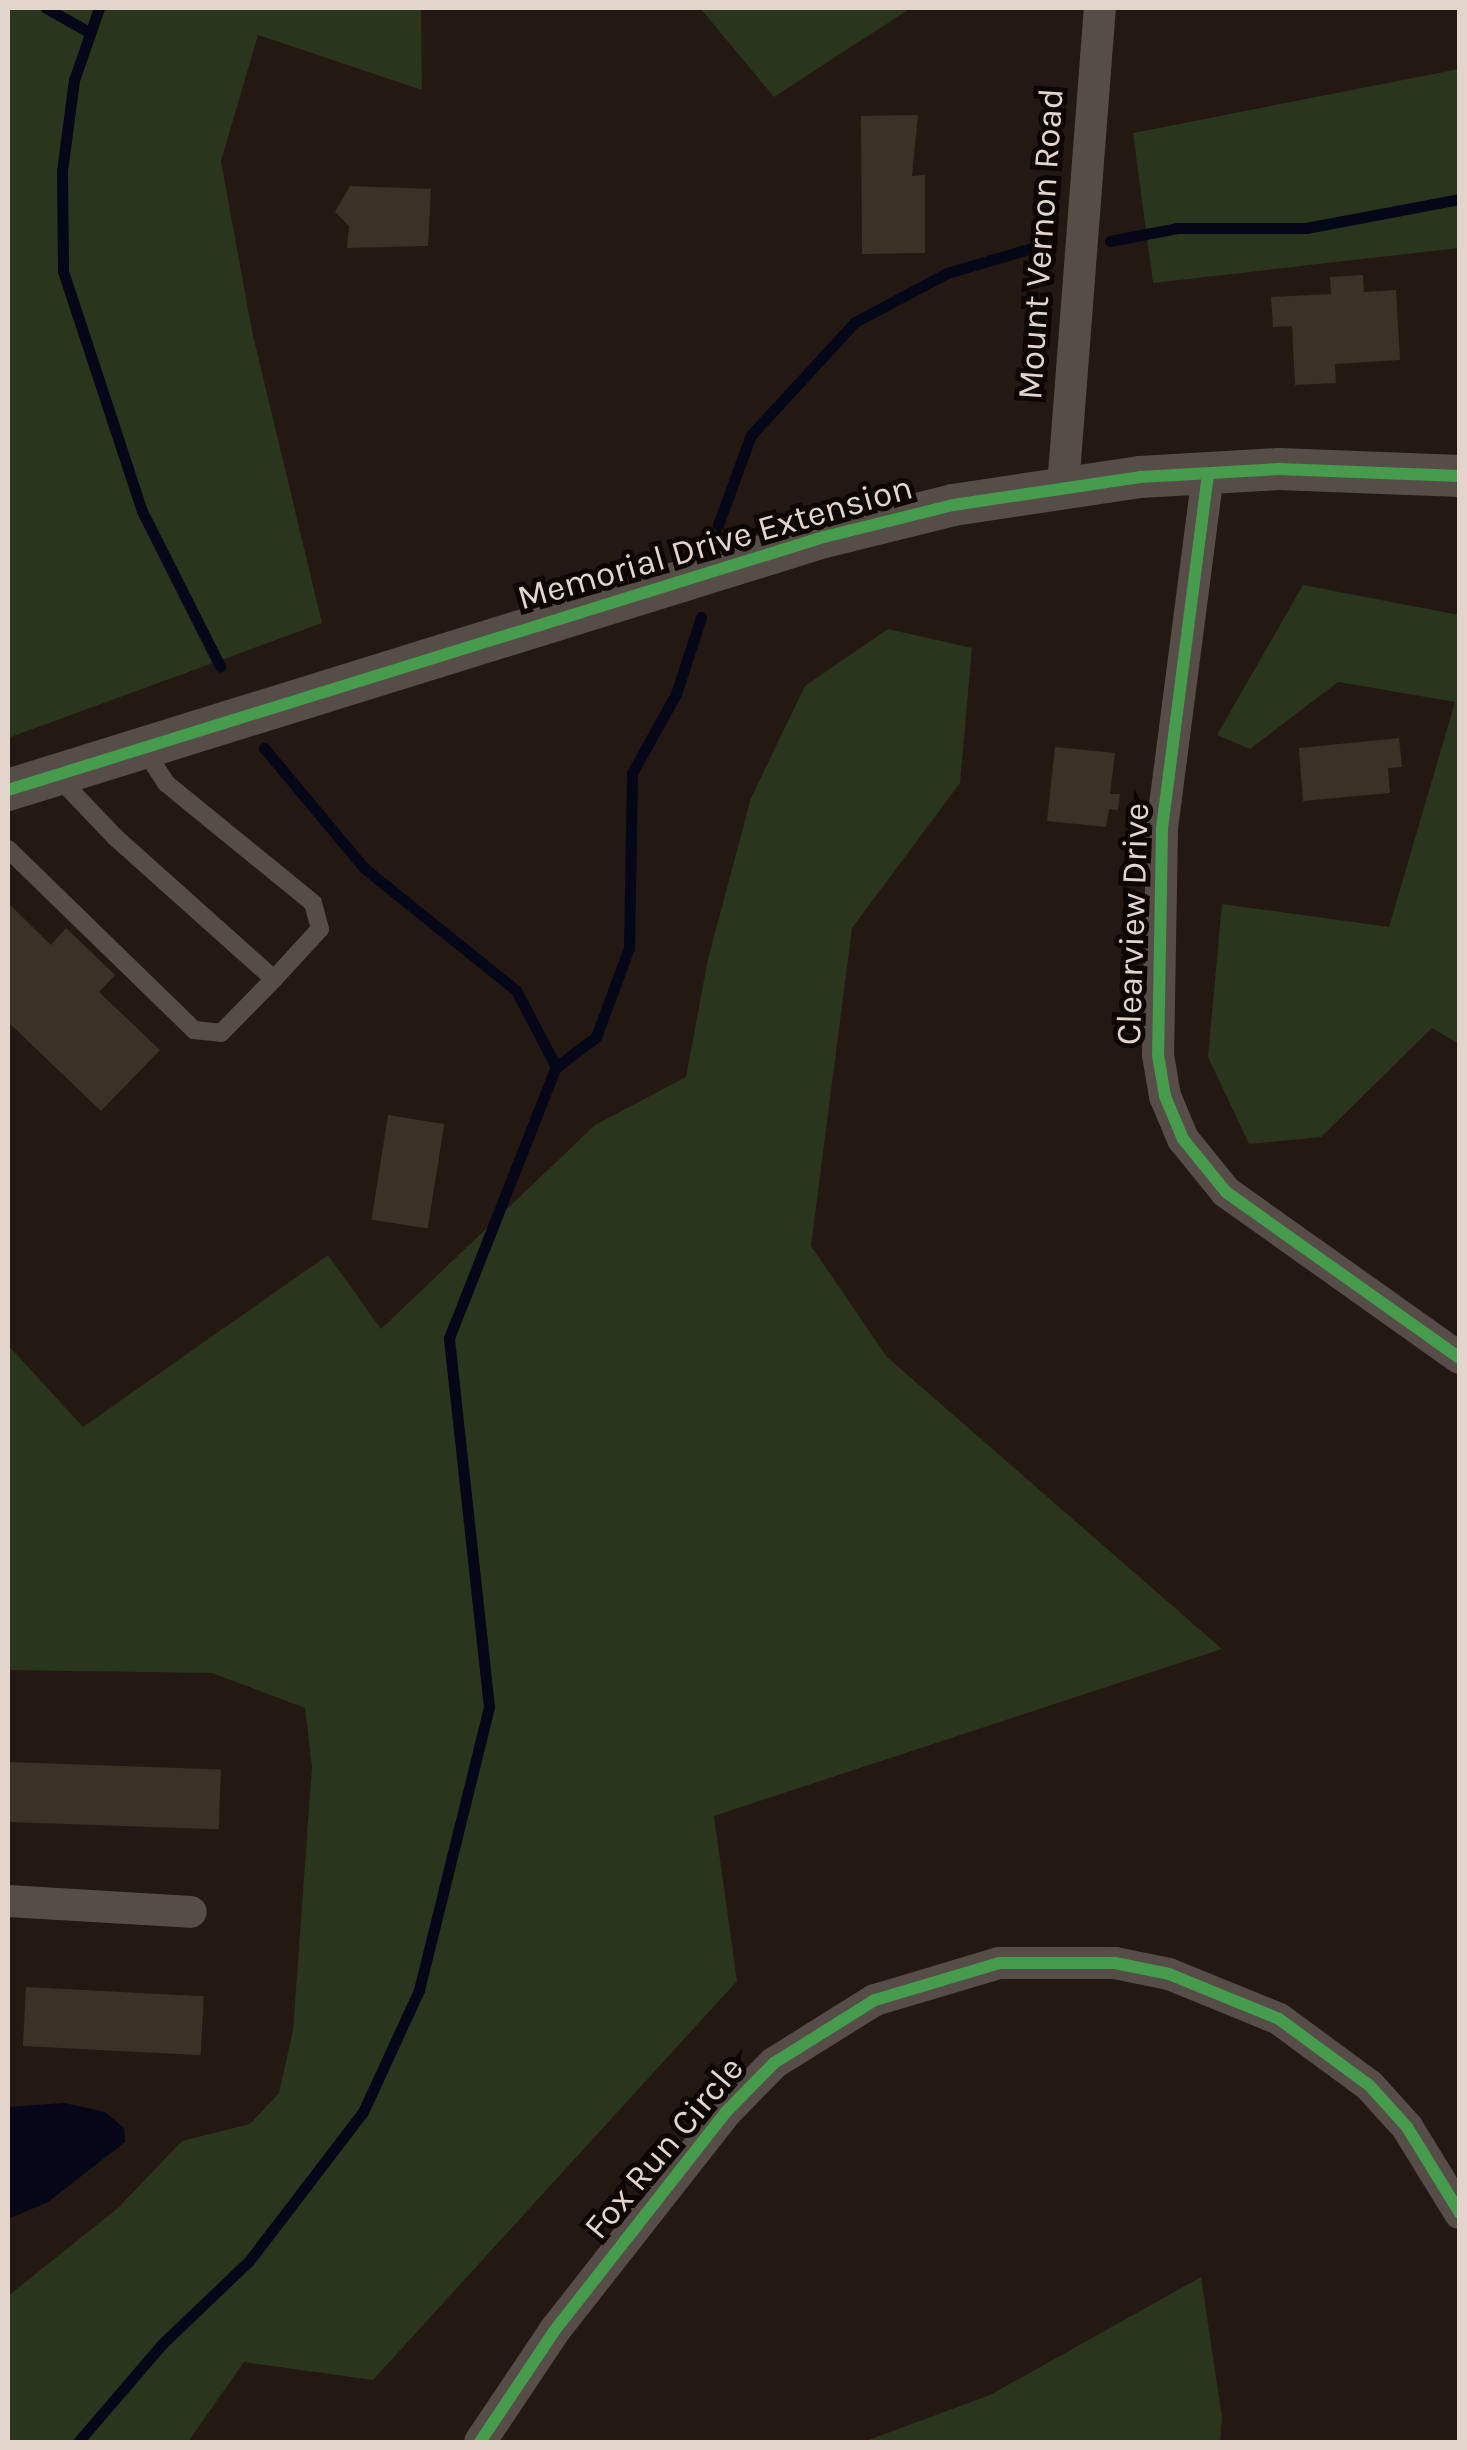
<!DOCTYPE html>
<html>
<head>
<meta charset="utf-8">
<style>
  body { margin:0 }
  #map { position:relative; width:1467px; height:2450px; overflow:hidden; background:#231812; font-family:Karla,sans-serif }
  div>[style] { position:absolute }
  .green>* { inset:0; background:#29351c }
  .water>* { inset:0; background:#030718 }
  .stream>* { height:11px; margin:-5.5px; padding:0 5.5px; transform-origin:5.5px; border-radius:5.5px; background:#030718 }
  .building>* { inset:0; background:#3c3127; transform-origin:0 0 }
  .service>* { height:18px; margin:-9px; padding:0 9px; transform-origin:9px; border-radius:9px; background:#564d48 }
  .minor>* { height:32px; margin:-16px; padding:0 16px; transform-origin:16px; border-radius:16px; background:#564d48 }
  .tertiary>* { height:42px; margin:-21px; padding:0 21px; transform-origin:21px; border-radius:21px; background:#564d48 }
  .cycleway>* { height:12px; margin:-6px; padding:0 6px; transform-origin:6px; border-radius:6px; background:#469c4c }
  span { translate:-50% -50%; white-space:nowrap; text-align:center; line-height:1.15; -webkit-text-stroke:10px #0d0502; paint-order:stroke }
  .street-label { font-size:35px; color:#e3d5cc }
  .frame { position:absolute; inset:0; border:10px solid #e3d5cc; pointer-events:none }
</style>
</head>
<body>
<div id="map">
  <div class="green">
    <i style="clip-path:polygon(8px 8px,421px 8px,422px 90px,258px 35px,221px 161px,252px 331px,322px 623px,8px 738px)"></i>
    <i style="clip-path:polygon(700px 8px,911px 8px,774px 97px)"></i>
    <i style="clip-path:polygon(1459px 69px,1459px 248px,1153px 283px,1133px 133px)"></i>
    <i style="clip-path:polygon(1303px 585px,1459px 615px,1459px 1044px,1432px 1028px,1321px 1137px,1249px 1144px,1208px 1057px,1222px 904px,1389px 927px,1455px 702px,1338px 682px,1250px 749px,1217px 735px)"></i>
    <i style="clip-path:polygon(888px 629px,972px 648px,960px 783px,852px 928px,811px 1246px,887px 1357px,1222px 1649px,714px 1816px,737px 1981px,373px 2380px,244px 2362px,188px 2442px,8px 2442px,8px 2296px,118px 2208px,182px 2141px,250px 2124px,279px 2093px,293px 2030px,312px 1767px,305px 1708px,212px 1673px,8px 1670px,8px 1345px,83px 1427px,328px 1255px,381px 1329px,595px 1125px,686px 1077px,708px 959px,751px 798px,805px 686px)"></i>
    <i style="clip-path:polygon(1201px 2277px,1222px 2417px,1220px 2442px,863px 2442px,990px 2395px)"></i>
  </div>
  <div class="water">
    <i style="clip-path:polygon(64px 2103px,105px 2112px,124px 2128px,125px 2142px,48px 2202px,8px 2219px,8px 2107px)"></i>
  </div>
  <div class="stream">
    <i style="left:46px;top:8px;width:49px;rotate:29.2deg"></i>
    <i style="left:99px;top:8px;width:76px;rotate:109.1deg"></i>
    <i style="left:74px;top:80px;width:92px;rotate:97.5deg"></i>
    <i style="left:62px;top:171px;width:100px;rotate:89.4deg"></i>
    <i style="left:63px;top:271px;width:253px;rotate:71.8deg"></i>
    <i style="left:142px;top:511px;width:174px;rotate:63.3deg"></i>
    <i style="left:1110px;top:241px;width:68px;rotate:-11deg"></i>
    <i style="left:1177px;top:228px;width:129px"></i>
    <i style="left:1306px;top:228px;width:157px;rotate:-10.7deg"></i>
    <i style="left:718px;top:525px;width:96px;rotate:-69.9deg"></i>
    <i style="left:751px;top:435px;width:154px;rotate:-47.4deg"></i>
    <i style="left:855px;top:322px;width:104px;rotate:-28deg"></i>
    <i style="left:947px;top:273px;width:109px;rotate:-16.4deg"></i>
    <i style="left:264px;top:748px;width:156px;rotate:50.2deg"></i>
    <i style="left:364px;top:868px;width:195px;rotate:38.8deg"></i>
    <i style="left:516px;top:990px;width:87px;rotate:62.5deg"></i>
    <i style="left:78px;top:2442px;width:128px;rotate:-49.4deg"></i>
    <i style="left:161px;top:2345px;width:122px;rotate:-43.7deg"></i>
    <i style="left:249px;top:2261px;width:188px;rotate:-52.6deg"></i>
    <i style="left:363px;top:2112px;width:134px;rotate:-65.3deg"></i>
    <i style="left:419px;top:1990px;width:292px;rotate:-76.1deg"></i>
    <i style="left:489px;top:1707px;width:371px;rotate:-96.2deg"></i>
    <i style="left:449px;top:1338px;width:291px;rotate:-68.5deg"></i>
    <i style="left:556px;top:1067px;width:50px;rotate:-36.9deg"></i>
    <i style="left:596px;top:1037px;width:95px;rotate:-69.7deg"></i>
    <i style="left:629px;top:948px;width:175px;rotate:-89deg"></i>
    <i style="left:632px;top:773px;width:90px;rotate:-60.9deg"></i>
    <i style="left:676px;top:694px;width:81px;rotate:-72deg"></i>
  </div>
  <div class="building">
    <i style="clip-path:polygon(918px 115px,912px 176px,925px 175px,925px 253px,862px 254px,861px 116px)"></i>
    <i style="clip-path:polygon(350px 186px,431px 189px,428px 246px,347px 248px,349px 226px,335px 212px)"></i>
    <i style="clip-path:polygon(1363px 275px,1364px 292px,1396px 290px,1400px 360px,1335px 364px,1336px 383px,1295px 385px,1292px 326px,1273px 327px,1271px 297px,1331px 294px,1330px 277px)"></i>
    <i style="clip-path:polygon(1399px 738px,1402px 767px,1388px 768px,1390px 793px,1303px 801px,1299px 748px)"></i>
    <i style="clip-path:polygon(1055px 747px,1115px 753px,1110px 794px,1120px 794px,1118px 810px,1109px 809px,1106px 827px,1047px 821px)"></i>
    <i style="clip-path:polygon(8px 903px,51px 945px,66px 928px,115px 975px,99px 992px,160px 1050px,101px 1111px,8px 1022px)"></i>
    <i style="left:388px;top:1115px;width:57px;height:106px;rotate:9deg"></i>
    <i style="left:9px;top:1762px;width:212px;height:60px;rotate:2deg"></i>
    <i style="left:26px;top:1987px;width:178px;height:59px;rotate:3deg"></i>
  </div>
  <div class="service">
    <i style="left:56px;top:775px;width:86px;rotate:46.4deg"></i>
    <i style="left:115px;top:837px;width:213px;rotate:41.8deg"></i>
    <i style="left:274px;top:979px;width:68px;rotate:-47.4deg"></i>
    <i style="left:320px;top:929px;width:27px;rotate:-105deg"></i>
    <i style="left:313px;top:903px;width:190px;rotate:-140.8deg"></i>
    <i style="left:166px;top:783px;width:40px;rotate:-122.9deg"></i>
    <i style="left:8px;top:849px;width:260px;rotate:44.2deg"></i>
    <i style="left:194px;top:1030px;width:27px;rotate:6deg"></i>
    <i style="left:221px;top:1033px;width:76px;rotate:-45.5deg"></i>
  </div>
  <div class="minor">
    <i style="left:1208px;top:474px;width:359px;rotate:97.4deg"></i>
    <i style="left:1162px;top:830px;width:225px;rotate:91deg"></i>
    <i style="left:1158px;top:1055px;width:42px;rotate:80.3deg"></i>
    <i style="left:1165px;top:1096px;width:47px;rotate:67.3deg"></i>
    <i style="left:1183px;top:1139px;width:68px;rotate:50.9deg"></i>
    <i style="left:1226px;top:1192px;width:287px;rotate:35.4deg"></i>
    <i style="left:1063px;top:487px;width:480px;rotate:-85.6deg"></i>
    <i style="left:8px;top:1901px;width:183px;rotate:3.4deg"></i>
    <i style="left:480px;top:2442px;width:135px;rotate:-56.2deg"></i>
    <i style="left:555px;top:2330px;width:277px;rotate:-51.9deg"></i>
    <i style="left:726px;top:2112px;width:69px;rotate:-45.6deg"></i>
    <i style="left:774px;top:2063px;width:119px;rotate:-32deg"></i>
    <i style="left:875px;top:2000px;width:129px;rotate:-16.6deg"></i>
    <i style="left:999px;top:1963px;width:116px"></i>
    <i style="left:1115px;top:1963px;width:55px;rotate:11.5deg"></i>
    <i style="left:1169px;top:1974px;width:119px;rotate:22.2deg"></i>
    <i style="left:1279px;top:2019px;width:112px;rotate:36.3deg"></i>
    <i style="left:1369px;top:2085px;width:57px;rotate:47.9deg"></i>
    <i style="left:1407px;top:2127px;width:101px;rotate:58.4deg"></i>
  </div>
  <div class="tertiary">
    <i style="left:8px;top:790px;width:854px;rotate:-17.23deg"></i>
    <i style="left:824px;top:537px;width:133px;rotate:-13.9deg"></i>
    <i style="left:953px;top:505px;width:189px;rotate:-8.5deg"></i>
    <i style="left:1140px;top:477px;width:139px;rotate:-3.3deg"></i>
    <i style="left:1279px;top:469px;width:181px;rotate:2.2deg"></i>
  </div>
  <div class="cycleway">
    <i style="left:1208px;top:474px;width:359px;rotate:97.4deg"></i>
    <i style="left:1162px;top:830px;width:225px;rotate:91deg"></i>
    <i style="left:1158px;top:1055px;width:42px;rotate:80.3deg"></i>
    <i style="left:1165px;top:1096px;width:47px;rotate:67.3deg"></i>
    <i style="left:1183px;top:1139px;width:68px;rotate:50.9deg"></i>
    <i style="left:1226px;top:1192px;width:287px;rotate:35.4deg"></i>
    <i style="left:8px;top:790px;width:854px;rotate:-17.23deg"></i>
    <i style="left:824px;top:537px;width:133px;rotate:-13.9deg"></i>
    <i style="left:953px;top:505px;width:189px;rotate:-8.5deg"></i>
    <i style="left:1140px;top:477px;width:139px;rotate:-3.3deg"></i>
    <i style="left:1279px;top:469px;width:181px;rotate:2.2deg"></i>
    <i style="left:480px;top:2442px;width:135px;rotate:-56.2deg"></i>
    <i style="left:555px;top:2330px;width:277px;rotate:-51.9deg"></i>
    <i style="left:726px;top:2112px;width:69px;rotate:-45.6deg"></i>
    <i style="left:774px;top:2063px;width:119px;rotate:-32deg"></i>
    <i style="left:875px;top:2000px;width:129px;rotate:-16.6deg"></i>
    <i style="left:999px;top:1963px;width:116px"></i>
    <i style="left:1115px;top:1963px;width:55px;rotate:11.5deg"></i>
    <i style="left:1169px;top:1974px;width:119px;rotate:22.2deg"></i>
    <i style="left:1279px;top:2019px;width:112px;rotate:36.3deg"></i>
    <i style="left:1369px;top:2085px;width:57px;rotate:47.9deg"></i>
    <i style="left:1407px;top:2127px;width:101px;rotate:58.4deg"></i>
  </div>
  <div class="street-label">
    <span style="left:1041px;top:244px;rotate:-86deg">Mount Vernon Road</span>
    <span style="left:715px;top:543px;rotate:-16deg">Memorial Drive Extension</span>
    <span style="left:1133px;top:924px;rotate:-88deg">Clearview Drive</span>
    <span style="left:664px;top:2148px;rotate:-50deg">Fox Run Circle</span>
  </div>
  <div class="frame"></div>
</div>
</body>
</html>
